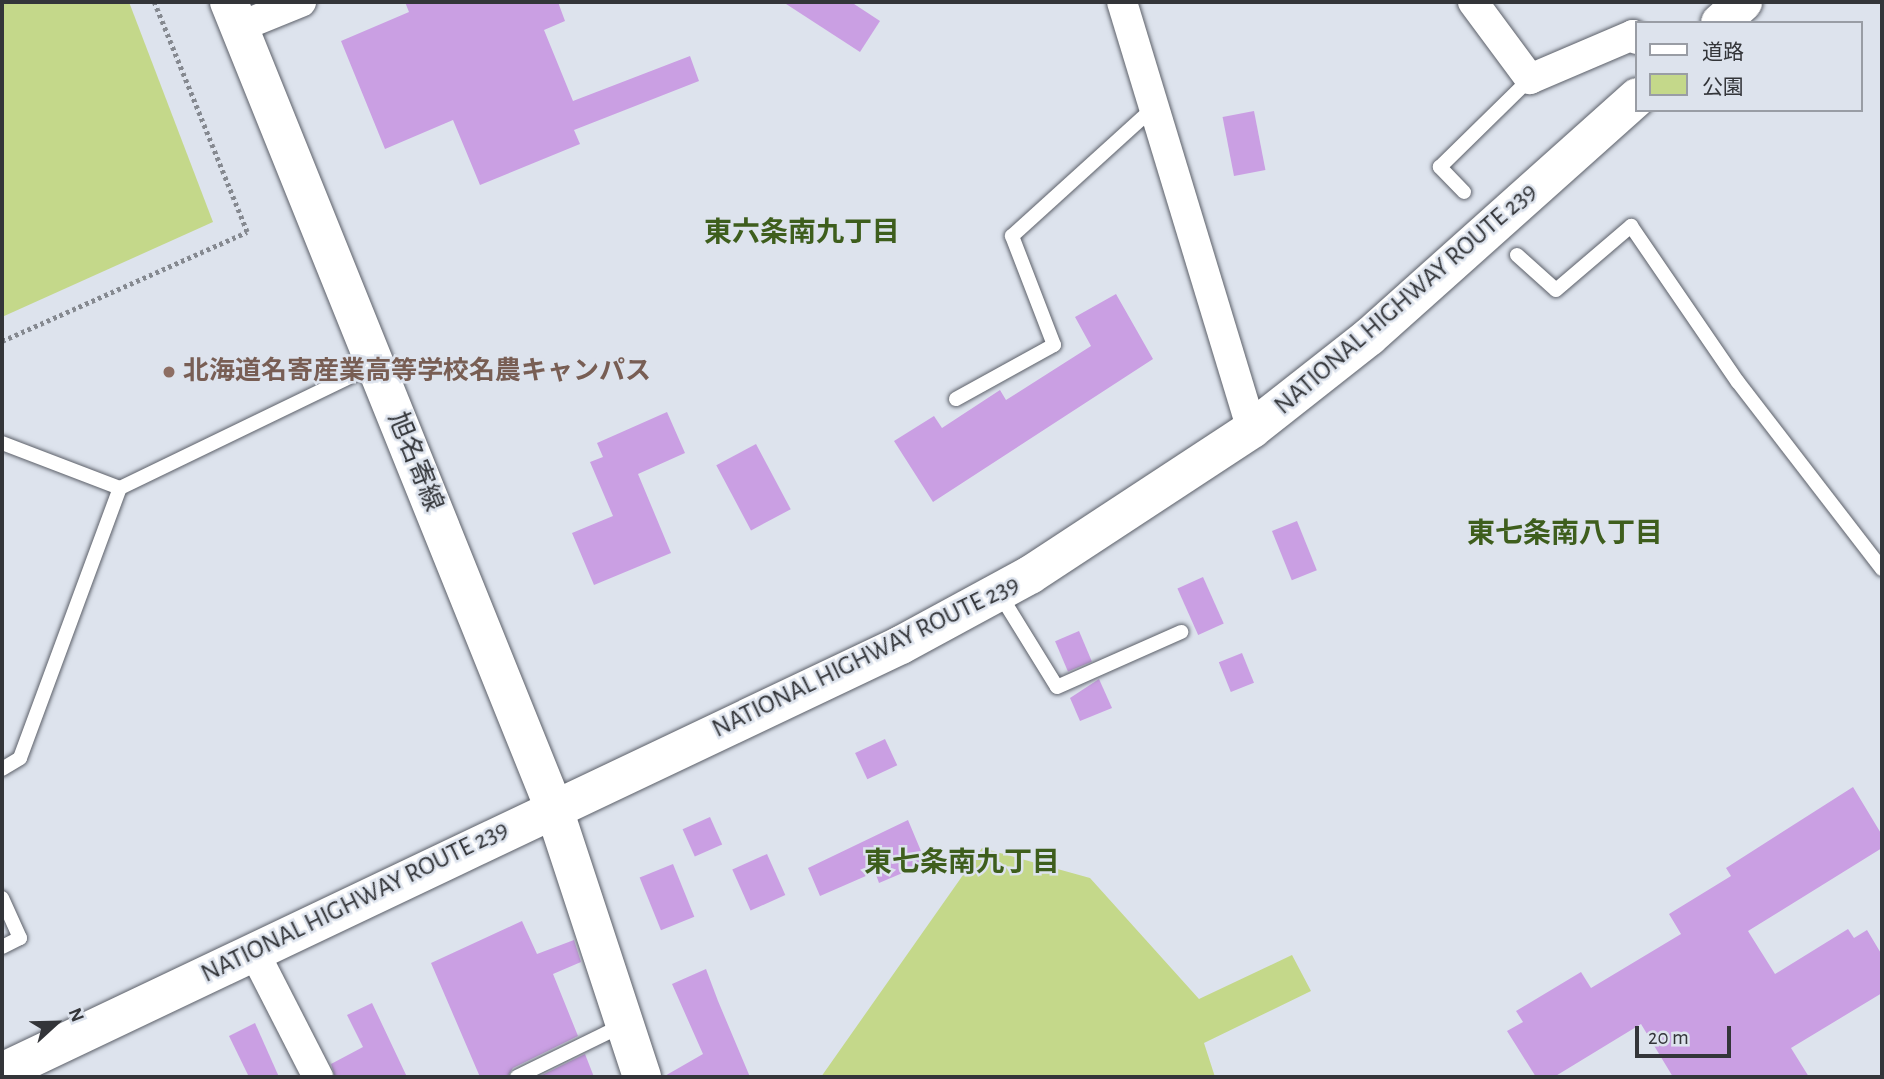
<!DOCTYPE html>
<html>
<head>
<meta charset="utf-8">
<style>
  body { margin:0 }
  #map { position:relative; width:1884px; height:1079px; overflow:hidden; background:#dde3ed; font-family:"Alegreya Sans","Noto Sans JP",sans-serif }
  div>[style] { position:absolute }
  .green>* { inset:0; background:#c4d88a }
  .building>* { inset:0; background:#ca9fe3; transform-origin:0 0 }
  .path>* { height:4.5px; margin-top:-2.25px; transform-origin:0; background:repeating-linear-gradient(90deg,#858990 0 3.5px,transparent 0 7px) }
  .roads { filter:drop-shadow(0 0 2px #5c6069) drop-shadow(0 0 2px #5c6069) }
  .lane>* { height:14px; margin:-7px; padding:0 7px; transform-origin:7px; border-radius:7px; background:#fff }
  .street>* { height:30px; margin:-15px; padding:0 15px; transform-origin:15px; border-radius:15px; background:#fff }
  .secondary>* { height:38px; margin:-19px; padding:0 19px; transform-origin:19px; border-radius:19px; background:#fff }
  .highway>* { height:38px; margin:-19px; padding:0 19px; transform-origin:19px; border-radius:19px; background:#fff }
  .dots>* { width:19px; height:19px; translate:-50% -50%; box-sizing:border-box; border:4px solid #dde3ed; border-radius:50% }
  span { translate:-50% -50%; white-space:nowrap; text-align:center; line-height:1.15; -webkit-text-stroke:5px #dde3ed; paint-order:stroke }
  .street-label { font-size:26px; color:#333539 }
  .education-label { font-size:26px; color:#785e54; font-weight:700 }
  .left { translate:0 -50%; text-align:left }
  .neighbourhood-label { font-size:28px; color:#3e5e1d; font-weight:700 }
  .frame { position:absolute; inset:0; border:4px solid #333539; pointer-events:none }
  .legend { position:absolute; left:1635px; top:21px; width:228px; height:91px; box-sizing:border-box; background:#dde3ed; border:2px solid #999da5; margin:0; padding:9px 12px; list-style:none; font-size:21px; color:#333539 }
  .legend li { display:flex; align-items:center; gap:14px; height:35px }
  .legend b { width:35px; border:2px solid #999da5 }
  .north { position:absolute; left:21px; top:988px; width:70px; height:70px; -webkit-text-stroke:5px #dde3ed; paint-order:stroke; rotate:68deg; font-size:19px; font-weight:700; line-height:28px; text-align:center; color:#333539 }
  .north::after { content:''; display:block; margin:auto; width:24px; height:32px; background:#333539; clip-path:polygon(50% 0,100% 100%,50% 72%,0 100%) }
  .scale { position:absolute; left:1635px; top:1026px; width:96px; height:32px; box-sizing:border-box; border:4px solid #333539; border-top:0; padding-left:9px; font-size:21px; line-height:24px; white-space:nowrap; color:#333539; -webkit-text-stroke:5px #dde3ed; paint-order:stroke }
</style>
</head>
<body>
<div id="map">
  <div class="green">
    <i style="clip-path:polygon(2px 2px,129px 2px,213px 222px,2px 317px)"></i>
    <i style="clip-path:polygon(982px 848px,1090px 878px,1199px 999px,1292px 955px,1311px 991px,1204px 1043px,1215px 1077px,821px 1077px)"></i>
  </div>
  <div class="building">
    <i style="clip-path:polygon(405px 2px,558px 2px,565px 21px,544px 30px,573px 101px,690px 56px,699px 81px,574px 130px,580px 144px,480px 185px,453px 120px,385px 149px,341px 41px,409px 12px)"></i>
    <i style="clip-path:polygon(783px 2px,851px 2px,880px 21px,860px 52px)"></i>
    <i style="left:1254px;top:111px;width:60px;height:32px;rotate:79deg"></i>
    <i style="clip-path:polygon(1116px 294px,1153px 359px,933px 502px,894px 441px,934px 416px,942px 428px,1000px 390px,1006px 400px,1091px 346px,1075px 317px)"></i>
    <i style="clip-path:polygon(667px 412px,685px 453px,638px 474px,671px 553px,594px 585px,572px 533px,613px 516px,590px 462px,603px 457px,597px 443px)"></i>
    <i style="left:756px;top:444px;width:74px;height:45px;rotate:62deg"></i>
    <i style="left:1297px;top:521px;width:53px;height:27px;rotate:68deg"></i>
    <i style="left:1203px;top:577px;width:51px;height:28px;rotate:66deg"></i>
    <i style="left:1079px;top:631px;width:33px;height:26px;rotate:67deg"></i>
    <i style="left:1242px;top:653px;width:32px;height:25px;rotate:68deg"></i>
    <i style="clip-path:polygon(1099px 679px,1112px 708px,1080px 721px,1070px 698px)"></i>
    <i style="left:885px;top:739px;width:29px;height:33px;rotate:65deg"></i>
    <i style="clip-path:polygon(1853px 787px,1882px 835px,1882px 848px,1748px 931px,1775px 974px,1848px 929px,1854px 938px,1867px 930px,1882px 955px,1882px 993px,1791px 1048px,1809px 1077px,1673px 1077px,1641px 1024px,1554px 1077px,1536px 1077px,1507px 1031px,1523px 1022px,1516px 1011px,1581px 972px,1591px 988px,1681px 934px,1669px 914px,1731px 876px,1726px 868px)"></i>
    <i style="left:710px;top:817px;width:30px;height:30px;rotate:66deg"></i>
    <i style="clip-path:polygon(908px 820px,926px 863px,879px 883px,875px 872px,820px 896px,808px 868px)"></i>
    <i style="left:767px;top:854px;width:45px;height:38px;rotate:66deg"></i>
    <i style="left:673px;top:864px;width:57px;height:36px;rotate:68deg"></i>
    <i style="clip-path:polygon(522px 921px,537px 954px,574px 940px,581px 962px,553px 974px,578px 1036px,513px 1068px,507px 1077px,480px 1077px,431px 963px)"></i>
    <i style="clip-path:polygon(706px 969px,718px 1001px,750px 1077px,663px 1077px,703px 1054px,672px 984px)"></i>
    <i style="clip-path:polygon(372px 1003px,407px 1077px,335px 1077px,331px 1064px,363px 1047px,347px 1015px)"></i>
    <i style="clip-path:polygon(255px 1023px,279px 1077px,249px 1077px,229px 1036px)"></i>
    <i style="clip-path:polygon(585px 1054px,594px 1077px,538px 1077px)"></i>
  </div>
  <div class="path">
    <i style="left:2px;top:341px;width:268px;rotate:-24deg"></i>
    <i style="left:247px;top:232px;width:248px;rotate:-112deg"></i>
  </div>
  <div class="roads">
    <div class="lane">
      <i style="left:1464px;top:192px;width:35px;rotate:-134deg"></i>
      <i style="left:1440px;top:167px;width:126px;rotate:-44.4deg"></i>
      <i style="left:1517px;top:255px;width:52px;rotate:41.9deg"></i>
      <i style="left:1556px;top:290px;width:99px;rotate:-40.5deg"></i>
      <i style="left:1631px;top:226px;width:189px;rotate:55.6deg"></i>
      <i style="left:1738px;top:382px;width:236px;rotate:52.4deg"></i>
      <i style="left:956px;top:399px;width:112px;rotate:-28.9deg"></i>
      <i style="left:1054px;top:345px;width:117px;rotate:-111.1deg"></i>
      <i style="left:1012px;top:236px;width:189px;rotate:-42.2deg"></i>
      <i style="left:2px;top:443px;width:126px;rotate:20.9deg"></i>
      <i style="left:120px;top:488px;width:282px;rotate:-25.8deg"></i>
      <i style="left:999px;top:593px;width:110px;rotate:58.3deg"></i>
      <i style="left:1057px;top:687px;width:136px;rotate:-23.9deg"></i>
      <i style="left:2px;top:769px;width:21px;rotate:-31deg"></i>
      <i style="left:20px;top:758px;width:288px;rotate:-69.7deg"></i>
      <i style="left:2px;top:898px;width:44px;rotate:65.8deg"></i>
      <i style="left:20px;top:938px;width:20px;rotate:153deg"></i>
      <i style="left:517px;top:1077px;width:116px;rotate:-26.1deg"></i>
    </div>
    <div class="street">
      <i style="left:1122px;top:2px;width:446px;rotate:73.1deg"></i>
      <i style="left:1473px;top:2px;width:96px;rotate:53.5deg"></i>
      <i style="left:1530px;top:79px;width:112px;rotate:-23.1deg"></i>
      <i style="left:1633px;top:35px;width:6px;rotate:45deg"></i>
      <i style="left:239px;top:27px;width:67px;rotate:-22deg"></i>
      <i style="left:253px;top:950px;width:143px;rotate:62.9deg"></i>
    </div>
    <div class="secondary">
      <i style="left:229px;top:2px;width:867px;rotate:68.05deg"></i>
      <i style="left:553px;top:806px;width:285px;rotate:71.8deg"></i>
    </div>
    <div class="highway">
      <i style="left:1720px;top:23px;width:31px;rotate:-42deg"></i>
      <i style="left:2px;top:1072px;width:995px;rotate:-25.41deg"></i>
      <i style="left:901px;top:645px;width:147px;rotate:-28.5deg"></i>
      <i style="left:1030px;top:575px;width:266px;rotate:-33.3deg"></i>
      <i style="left:1252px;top:429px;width:149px;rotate:-38.2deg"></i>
      <i style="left:1369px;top:337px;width:360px;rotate:-41.8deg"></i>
    </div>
  </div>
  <div class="dots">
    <i style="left:169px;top:372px;background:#8d6e63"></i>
  </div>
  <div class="street-label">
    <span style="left:1406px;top:299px;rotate:-41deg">NATIONAL HIGHWAY ROUTE 239</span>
    <span style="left:415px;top:462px;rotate:68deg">旭名寄線</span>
    <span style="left:866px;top:657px;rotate:-26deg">NATIONAL HIGHWAY ROUTE 239</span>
    <span style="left:355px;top:902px;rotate:-26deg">NATIONAL HIGHWAY ROUTE 239</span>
  </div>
  <div class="education-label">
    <span class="left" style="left:183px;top:372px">北海道名寄産業高等学校名農キャンパス</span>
  </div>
  <div class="neighbourhood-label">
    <span style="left:802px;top:233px">東六条南九丁目</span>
    <span style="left:1565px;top:534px">東七条南八丁目</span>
    <span style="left:962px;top:863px">東七条南九丁目</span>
  </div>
  <div class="frame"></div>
  <ul class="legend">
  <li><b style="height:9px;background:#fff"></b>道路</li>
  <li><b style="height:19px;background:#c4d88a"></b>公園</li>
  </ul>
  <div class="north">N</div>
  <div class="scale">20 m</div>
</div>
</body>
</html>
